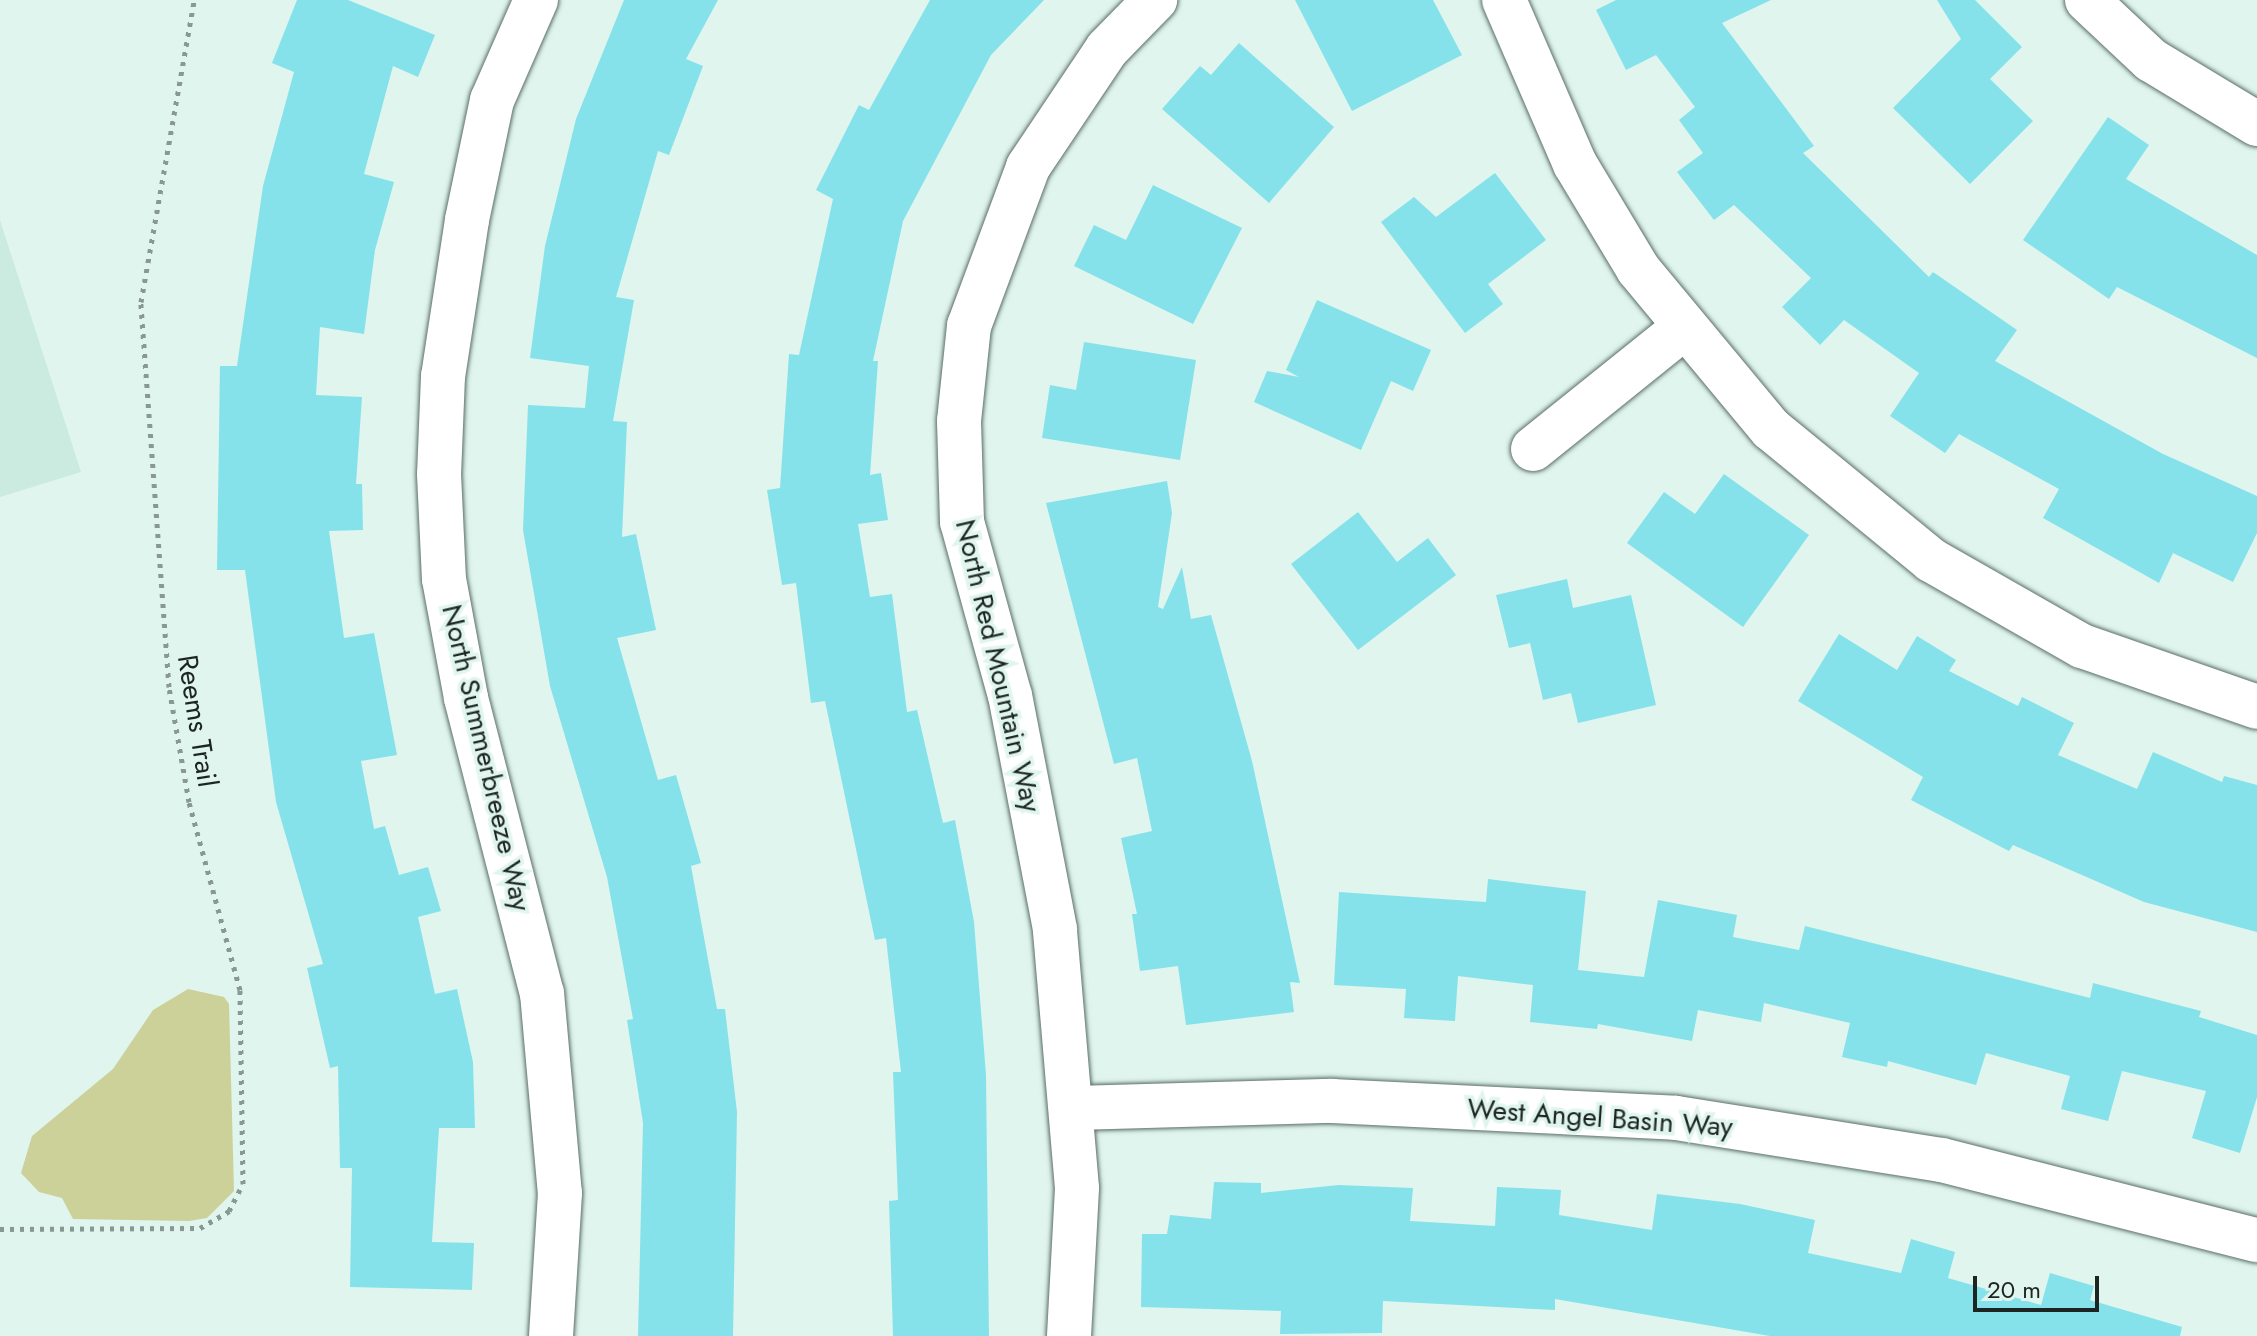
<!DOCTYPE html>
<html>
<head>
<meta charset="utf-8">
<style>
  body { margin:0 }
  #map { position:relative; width:2257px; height:1336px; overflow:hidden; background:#dff5ed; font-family:Jost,sans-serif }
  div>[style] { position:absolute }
  .built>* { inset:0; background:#cbebe0 }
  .green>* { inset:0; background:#ccd199 }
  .building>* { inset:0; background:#85e2eb }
  .path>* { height:5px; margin-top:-2.5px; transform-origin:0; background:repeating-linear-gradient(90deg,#899893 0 4px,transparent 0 10px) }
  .roads { filter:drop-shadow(0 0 2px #5b6e68) drop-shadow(0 0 2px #5b6e68) }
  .minor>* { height:44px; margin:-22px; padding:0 22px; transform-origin:22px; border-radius:22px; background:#fff }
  span { translate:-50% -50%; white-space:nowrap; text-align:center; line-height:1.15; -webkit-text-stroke:7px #dff5ed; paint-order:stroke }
  .street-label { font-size:28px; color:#1d2522 }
  .scale { position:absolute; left:1973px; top:1276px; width:126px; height:36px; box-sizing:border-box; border:4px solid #1d2522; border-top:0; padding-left:10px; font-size:24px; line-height:28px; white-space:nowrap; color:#1d2522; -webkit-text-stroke:6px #dff5ed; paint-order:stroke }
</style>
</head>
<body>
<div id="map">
  <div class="built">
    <i style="clip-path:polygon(0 220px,81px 472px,0 497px)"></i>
  </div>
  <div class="green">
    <i style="clip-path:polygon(188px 989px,224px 997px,229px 1004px,234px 1191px,207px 1218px,189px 1221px,73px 1219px,62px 1198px,39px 1192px,21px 1173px,32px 1136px,113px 1069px,153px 1010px)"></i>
  </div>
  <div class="building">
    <i style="clip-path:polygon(297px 0,348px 0,435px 35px,418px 77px,393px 66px,364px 174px,394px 182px,375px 250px,364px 334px,320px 327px,316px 395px,362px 397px,356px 484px,362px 484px,363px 530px,329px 531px,344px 638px,374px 633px,397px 755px,361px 761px,374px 829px,385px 826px,399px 875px,428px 867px,441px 911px,418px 917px,435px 994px,457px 989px,473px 1062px,475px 1128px,439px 1128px,432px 1242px,474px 1243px,472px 1290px,350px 1287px,352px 1168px,340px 1168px,338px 1066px,330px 1068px,307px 968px,323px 964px,276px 802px,245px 570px,217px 570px,220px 366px,237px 366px,263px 186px,294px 72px,272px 63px)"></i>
    <i style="clip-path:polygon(624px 0,718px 0,686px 59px,703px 66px,669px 155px,658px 151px,616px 297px,634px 300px,613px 421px,627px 422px,622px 537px,636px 534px,656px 630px,617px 638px,658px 780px,676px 775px,701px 863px,691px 866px,717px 1009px,725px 1009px,737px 1112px,733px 1336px,638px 1336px,643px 1123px,627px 1020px,633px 1019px,607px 877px,550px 686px,523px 530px,528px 405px,585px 408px,589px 366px,530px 358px,545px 246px,576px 119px)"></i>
    <i style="clip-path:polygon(930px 0,1044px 0,991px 55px,903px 221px,873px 361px,878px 361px,870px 475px,881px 473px,888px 520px,858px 524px,870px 597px,892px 594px,907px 712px,917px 710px,943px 823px,955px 820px,974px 922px,986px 1075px,989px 1336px,893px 1336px,889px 1201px,898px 1200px,893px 1072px,901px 1072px,886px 938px,875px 940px,825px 701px,811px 703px,796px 583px,782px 585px,767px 490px,780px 488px,789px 354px,799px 355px,833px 199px,816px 190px,859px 105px,869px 110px)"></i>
    <i style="clip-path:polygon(1295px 0,1433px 0,1462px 55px,1352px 111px)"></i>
    <i style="clip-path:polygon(1616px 0,1771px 0,1722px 23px,1814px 146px,1803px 153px,1929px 277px,1933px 272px,2017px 330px,1995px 361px,2163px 454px,2257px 496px,2257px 533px,2233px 582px,2173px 553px,2159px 583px,2043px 518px,2059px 489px,1959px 434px,1945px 453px,1890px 416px,1919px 373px,1844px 320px,1820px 345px,1782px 307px,1811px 278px,1734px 205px,1714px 220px,1677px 172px,1703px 153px,1679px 120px,1695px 107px,1656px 55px,1626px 70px,1596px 10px)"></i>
    <i style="clip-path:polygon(1937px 0,1975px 0,2022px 47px,1990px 79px,2033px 121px,1970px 184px,1893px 108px,1961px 39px)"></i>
    <i style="clip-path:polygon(1239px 43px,1334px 127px,1269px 203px,1162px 109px,1200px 66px,1211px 75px)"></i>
    <i style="clip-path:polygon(2108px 117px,2149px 145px,2126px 179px,2257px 255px,2257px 358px,2117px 287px,2109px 299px,2023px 240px)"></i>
    <i style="clip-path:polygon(1495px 173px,1546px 240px,1488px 284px,1503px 304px,1465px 333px,1381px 222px,1414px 197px,1436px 217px)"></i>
    <i style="clip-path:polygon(1153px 185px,1242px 228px,1193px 324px,1074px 266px,1094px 225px,1126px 240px)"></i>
    <i style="clip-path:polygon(1317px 300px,1431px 350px,1413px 391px,1391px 381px,1361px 450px,1254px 402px,1267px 371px,1299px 377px,1286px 370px)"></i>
    <i style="clip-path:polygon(1084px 342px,1196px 360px,1180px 460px,1042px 438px,1050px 385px,1076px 390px)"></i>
    <i style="clip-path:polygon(1724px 474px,1809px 535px,1743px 627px,1627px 543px,1664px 492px,1695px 514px)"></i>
    <i style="clip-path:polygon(1167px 481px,1172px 513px,1158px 607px,1163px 609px,1182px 567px,1191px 619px,1211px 615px,1252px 761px,1300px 983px,1290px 982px,1294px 1012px,1186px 1025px,1178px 966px,1140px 971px,1132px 914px,1137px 914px,1121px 838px,1152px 831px,1137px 758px,1114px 764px,1046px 503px)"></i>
    <i style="clip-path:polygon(1358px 512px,1397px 562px,1428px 538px,1456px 575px,1358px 650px,1291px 564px)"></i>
    <i style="clip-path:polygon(1567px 579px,1573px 608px,1631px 595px,1656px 705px,1578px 723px,1571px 693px,1543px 700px,1530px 643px,1509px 648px,1496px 595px)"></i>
    <i style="clip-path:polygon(1839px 634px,1897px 670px,1917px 636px,1956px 660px,1949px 671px,2018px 706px,2022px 697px,2074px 723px,2058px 755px,2137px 789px,2153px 752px,2222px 782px,2224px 776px,2257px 785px,2257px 932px,2144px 902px,2013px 845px,2009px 851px,1911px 800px,1923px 777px,1798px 701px)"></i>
    <i style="clip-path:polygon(1488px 879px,1586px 891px,1578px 970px,1644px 977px,1658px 900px,1737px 915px,1733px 937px,1799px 950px,1805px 926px,2090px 998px,2093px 983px,2201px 1011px,2199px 1017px,2257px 1035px,2257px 1097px,2240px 1153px,2192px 1138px,2206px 1091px,2122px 1071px,2108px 1121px,2061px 1109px,2070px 1076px,1986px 1053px,1976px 1085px,1888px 1061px,1887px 1067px,1842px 1057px,1850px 1023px,1764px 1003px,1761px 1022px,1698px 1010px,1692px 1041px,1598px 1024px,1597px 1029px,1530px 1022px,1533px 985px,1458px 976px,1455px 1021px,1404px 1018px,1406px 989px,1334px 985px,1339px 892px,1486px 902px)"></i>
    <i style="clip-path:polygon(1214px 1182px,1261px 1183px,1261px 1193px,1339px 1185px,1413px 1188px,1410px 1221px,1495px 1226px,1497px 1187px,1561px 1190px,1559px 1215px,1652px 1230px,1657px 1194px,1740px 1204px,1815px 1220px,1808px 1253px,1901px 1273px,1911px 1239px,1955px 1252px,1948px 1278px,2041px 1305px,2050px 1273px,2094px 1286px,2090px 1300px,2182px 1327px,2180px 1336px,1770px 1336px,1555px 1299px,1555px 1310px,1383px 1301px,1382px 1333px,1280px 1334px,1281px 1311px,1141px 1307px,1142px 1234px,1167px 1234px,1170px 1215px,1211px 1219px)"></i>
  </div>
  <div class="path">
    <i style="left:0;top:1229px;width:200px;rotate:-0.3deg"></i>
    <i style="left:200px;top:1228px;width:34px;rotate:-30deg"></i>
    <i style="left:229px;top:1211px;width:30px;rotate:-63deg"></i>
    <i style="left:243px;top:1184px;width:194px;rotate:-90.9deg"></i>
    <i style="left:240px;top:990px;width:195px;rotate:-105.2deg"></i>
    <i style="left:189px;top:802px;width:117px;rotate:-99.9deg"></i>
    <i style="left:169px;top:687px;width:386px;rotate:-94.2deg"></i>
    <i style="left:141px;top:302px;width:307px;rotate:-80deg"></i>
  </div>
  <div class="roads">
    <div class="minor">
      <i style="left:536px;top:0;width:109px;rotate:113.7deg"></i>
      <i style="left:492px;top:100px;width:123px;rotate:101.8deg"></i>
      <i style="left:467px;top:220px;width:158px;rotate:98.7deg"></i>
      <i style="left:443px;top:376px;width:98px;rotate:92.3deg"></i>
      <i style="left:439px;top:474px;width:105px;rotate:87.3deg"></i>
      <i style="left:444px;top:579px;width:121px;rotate:79.5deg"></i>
      <i style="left:466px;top:698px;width:305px;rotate:75.6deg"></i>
      <i style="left:542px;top:993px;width:201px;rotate:84.9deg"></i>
      <i style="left:560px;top:1193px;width:143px;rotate:93.6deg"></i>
      <i style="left:1504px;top:0;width:179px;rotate:66.6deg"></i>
      <i style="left:1575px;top:164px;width:122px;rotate:59deg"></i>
      <i style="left:1638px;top:269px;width:208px;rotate:50.3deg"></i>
      <i style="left:1771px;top:429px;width:207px;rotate:39.3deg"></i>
      <i style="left:1931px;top:560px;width:174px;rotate:29.7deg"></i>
      <i style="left:2082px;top:646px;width:185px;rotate:19.2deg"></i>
      <i style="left:2087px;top:0;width:88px;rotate:43.2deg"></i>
      <i style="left:2151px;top:60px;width:124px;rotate:31.1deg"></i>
      <i style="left:1533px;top:449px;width:191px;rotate:-38.8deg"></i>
      <i style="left:1075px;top:1108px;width:257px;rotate:-1.6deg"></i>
      <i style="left:1332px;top:1101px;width:344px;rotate:2.8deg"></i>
      <i style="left:1676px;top:1118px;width:269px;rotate:9deg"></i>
      <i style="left:1942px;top:1160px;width:325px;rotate:14.3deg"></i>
      <i style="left:1069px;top:1336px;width:148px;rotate:-86.9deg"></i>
      <i style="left:1077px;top:1188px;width:260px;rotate:-94.9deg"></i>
      <i style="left:1055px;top:929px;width:237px;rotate:-100.9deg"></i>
      <i style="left:1010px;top:696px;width:180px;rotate:-105.4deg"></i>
      <i style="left:962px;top:522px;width:101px;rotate:-91.7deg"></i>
      <i style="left:959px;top:421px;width:96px;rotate:-84deg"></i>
      <i style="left:969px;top:326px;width:170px;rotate:-69.6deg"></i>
      <i style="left:1028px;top:167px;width:142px;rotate:-56.2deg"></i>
      <i style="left:1107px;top:49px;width:69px;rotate:-45.6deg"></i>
    </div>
  </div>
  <div class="street-label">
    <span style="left:998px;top:666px;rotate:77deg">North Red Mountain Way</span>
    <span style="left:197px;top:721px;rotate:81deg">Reems Trail</span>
    <span style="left:486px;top:758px;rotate:77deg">North Summerbreeze Way</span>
    <span style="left:1600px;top:1118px;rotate:4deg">West Angel Basin Way</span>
  </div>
  <div class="scale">20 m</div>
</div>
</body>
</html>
